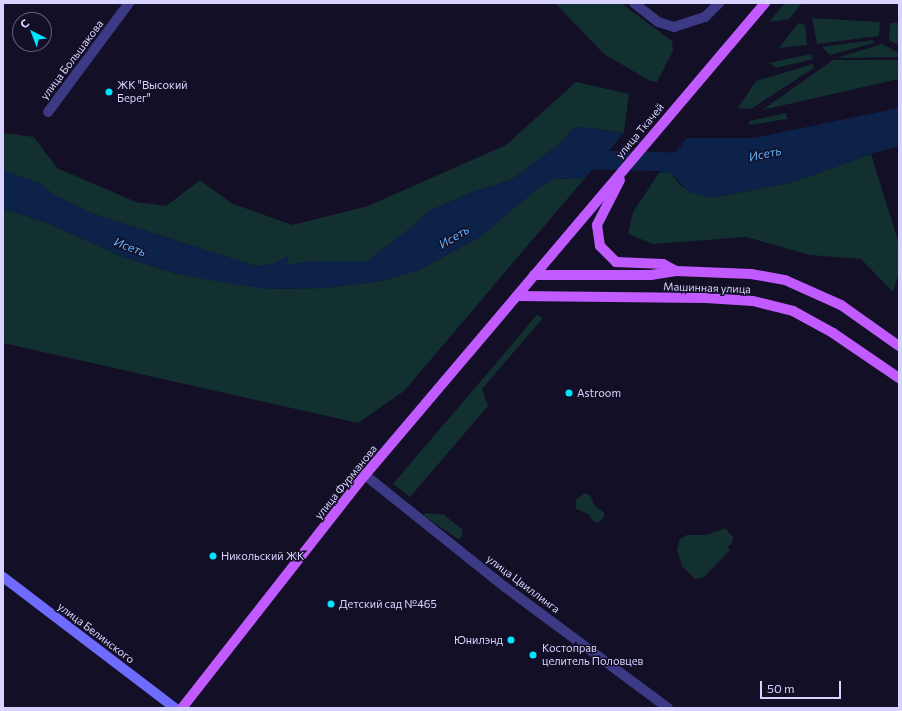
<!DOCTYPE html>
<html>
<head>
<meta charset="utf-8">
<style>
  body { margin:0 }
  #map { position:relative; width:902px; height:711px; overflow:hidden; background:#130f26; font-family:Commissioner,sans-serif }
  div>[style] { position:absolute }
  .green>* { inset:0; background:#12302f }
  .water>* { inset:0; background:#0c2248 }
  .river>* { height:19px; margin:-9.5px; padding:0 9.5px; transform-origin:9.5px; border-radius:9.5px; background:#0c2248 }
  .street>* { height:10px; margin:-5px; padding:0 5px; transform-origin:5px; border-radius:5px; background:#3d3a85 }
  .secondary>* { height:10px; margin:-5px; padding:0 5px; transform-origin:5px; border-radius:5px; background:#6f6bff }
  .primary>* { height:10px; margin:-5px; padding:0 5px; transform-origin:5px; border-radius:5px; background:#c25bff }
  .dots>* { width:11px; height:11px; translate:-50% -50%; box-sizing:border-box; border:2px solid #130f26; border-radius:50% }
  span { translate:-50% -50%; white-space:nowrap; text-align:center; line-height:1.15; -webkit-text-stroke:3px #130f26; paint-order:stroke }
  .street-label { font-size:11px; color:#d9d4ff }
  .poi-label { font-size:11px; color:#d9d4ff }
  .left { translate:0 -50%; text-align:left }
  .right { translate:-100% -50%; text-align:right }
  .water-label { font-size:12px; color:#62b6ff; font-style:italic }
  .frame { position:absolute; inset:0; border:4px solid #d9d4ff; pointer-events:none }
  .north { position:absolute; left:12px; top:12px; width:40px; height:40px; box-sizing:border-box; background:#130f26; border:1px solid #625e7d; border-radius:50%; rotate:318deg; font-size:11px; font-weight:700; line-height:16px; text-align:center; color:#d9d4ff }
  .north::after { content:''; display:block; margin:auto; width:14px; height:18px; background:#00e5ff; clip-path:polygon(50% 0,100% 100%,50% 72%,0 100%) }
  .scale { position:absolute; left:760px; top:681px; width:81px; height:18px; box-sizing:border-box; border:2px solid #d9d4ff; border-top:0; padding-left:5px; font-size:12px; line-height:14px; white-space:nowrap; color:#d9d4ff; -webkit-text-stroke:3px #130f26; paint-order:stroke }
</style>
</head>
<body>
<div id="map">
  <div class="green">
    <i style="clip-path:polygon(555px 3px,621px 3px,672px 41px,673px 51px,657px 82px,650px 81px,604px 54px)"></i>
    <i style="clip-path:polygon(785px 3px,802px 3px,789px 19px,769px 22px)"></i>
    <i style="clip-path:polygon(812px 18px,880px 22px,879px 36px,817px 44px)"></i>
    <i style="clip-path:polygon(798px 23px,805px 25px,807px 45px,779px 48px)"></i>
    <i style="clip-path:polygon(890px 23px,899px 23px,899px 45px,889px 40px)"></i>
    <i style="clip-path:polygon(873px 40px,874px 43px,830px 55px,822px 47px)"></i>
    <i style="clip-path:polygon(882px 44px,899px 53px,899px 57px,837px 58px)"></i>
    <i style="clip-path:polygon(811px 54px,813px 59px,776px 68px,769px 63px)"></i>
    <i style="clip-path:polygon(833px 60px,899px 60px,899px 79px,762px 110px)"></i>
    <i style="clip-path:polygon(813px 64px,814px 68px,751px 109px,738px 108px,756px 81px)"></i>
    <i style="clip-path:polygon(576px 82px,629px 94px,624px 133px,580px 127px,572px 129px,561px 143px,513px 179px,470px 193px,427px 212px,417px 223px,367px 261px,313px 261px,288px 265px,287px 257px,273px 264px,255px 266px,91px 213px,54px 195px,41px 184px,3px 171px,3px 133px,34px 137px,57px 168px,136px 202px,166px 206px,200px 180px,231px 203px,292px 225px,368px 206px,506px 145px)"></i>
    <i style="clip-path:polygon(786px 113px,787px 119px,749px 125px,749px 121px)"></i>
    <i style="clip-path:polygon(871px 154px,899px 244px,899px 273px,893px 292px,861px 259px,810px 255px,746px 237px,653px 244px,628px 234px,633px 212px,659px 173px,670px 172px,681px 186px,711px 198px,793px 182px)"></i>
    <i style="clip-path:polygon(585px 178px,404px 391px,358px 423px,3px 343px,3px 209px,45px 222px,121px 256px,177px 274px,267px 289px,323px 288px,381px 281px,419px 270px,480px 237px,539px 187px,554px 179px)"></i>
    <i style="clip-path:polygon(537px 315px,543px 318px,482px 389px,488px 406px,410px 497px,393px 484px)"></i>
    <i style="clip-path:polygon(584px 493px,590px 495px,595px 506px,604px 512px,604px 517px,599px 522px,594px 522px,588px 514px,576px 509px,576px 500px)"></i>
    <i style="clip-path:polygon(427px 513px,444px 515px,462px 529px,462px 537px,458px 539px,423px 515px)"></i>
    <i style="clip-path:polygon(725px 528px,733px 537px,732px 543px,727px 547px,730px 550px,704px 577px,695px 579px,682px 566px,677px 550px,680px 539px,687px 535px,707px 535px)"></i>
  </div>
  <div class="water">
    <i style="clip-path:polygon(899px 108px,899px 146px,871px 154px,793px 182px,711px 198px,690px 193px,670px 172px,659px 173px,687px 138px,754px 138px)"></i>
    <i style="clip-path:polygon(580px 127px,624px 133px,585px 178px,554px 179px,539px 187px,480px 237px,419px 270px,381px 281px,323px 288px,267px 289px,220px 282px,177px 274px,121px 256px,45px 222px,3px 209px,3px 171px,9px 172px,41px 184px,54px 195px,91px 213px,255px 266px,273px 264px,288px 256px,288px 265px,313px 261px,367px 261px,417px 223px,427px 212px,470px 193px,513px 179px,561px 143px,572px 129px)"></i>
  </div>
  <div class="river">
    <i style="left:575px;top:159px;width:119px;rotate:1.4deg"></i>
  </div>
  <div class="street">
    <i style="left:634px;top:3px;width:31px;rotate:38deg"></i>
    <i style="left:658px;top:22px;width:17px;rotate:17deg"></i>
    <i style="left:674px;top:27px;width:33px;rotate:-18deg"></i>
    <i style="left:705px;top:17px;width:20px;rotate:-45deg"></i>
    <i style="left:48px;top:112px;width:136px;rotate:-53.4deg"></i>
    <i style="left:365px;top:475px;width:179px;rotate:38.7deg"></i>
    <i style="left:505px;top:587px;width:203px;rotate:36.6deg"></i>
  </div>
  <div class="secondary">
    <i style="left:3px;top:577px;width:216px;rotate:37.3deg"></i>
  </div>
  <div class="primary">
    <i style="left:620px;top:180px;width:51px;rotate:117.1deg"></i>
    <i style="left:597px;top:225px;width:21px;rotate:82deg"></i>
    <i style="left:600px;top:246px;width:23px;rotate:45deg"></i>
    <i style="left:616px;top:262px;width:47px;rotate:2.4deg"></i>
    <i style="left:663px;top:264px;width:15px;rotate:28deg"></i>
    <i style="left:534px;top:275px;width:117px"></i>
    <i style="left:651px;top:275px;width:25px;rotate:-9deg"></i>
    <i style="left:676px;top:271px;width:75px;rotate:2.3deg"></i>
    <i style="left:751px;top:274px;width:35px;rotate:10deg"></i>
    <i style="left:785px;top:280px;width:61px;rotate:24.1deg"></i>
    <i style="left:841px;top:305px;width:71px;rotate:35.3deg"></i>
    <i style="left:517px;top:296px;width:189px;rotate:0.6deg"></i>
    <i style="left:706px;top:298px;width:47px;rotate:3.7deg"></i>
    <i style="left:753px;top:301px;width:41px;rotate:14deg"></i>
    <i style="left:793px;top:311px;width:46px;rotate:28.8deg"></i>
    <i style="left:833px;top:333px;width:80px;rotate:34.3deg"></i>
    <i style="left:182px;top:708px;width:296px;rotate:-51.9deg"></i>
    <i style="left:365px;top:475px;width:619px;rotate:-49.72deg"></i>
  </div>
  <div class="dots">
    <i style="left:109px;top:92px;background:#00e5ff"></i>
    <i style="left:569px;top:393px;background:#00e5ff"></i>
    <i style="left:213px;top:556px;background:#00e5ff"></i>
    <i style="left:331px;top:604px;background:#00e5ff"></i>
    <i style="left:511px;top:640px;background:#00e5ff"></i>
    <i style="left:533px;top:655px;background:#00e5ff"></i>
  </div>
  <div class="street-label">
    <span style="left:72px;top:60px;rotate:-53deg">улица Большакова</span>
    <span style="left:640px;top:131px;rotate:-50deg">улица Ткачей</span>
    <span style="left:707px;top:288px;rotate:2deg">Машинная улица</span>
    <span style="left:346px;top:482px;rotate:-51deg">улица Фурманова</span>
    <span style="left:523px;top:584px;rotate:37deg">улица Цвиллинга</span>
    <span style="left:96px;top:633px;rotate:37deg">улица Белинского</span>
  </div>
  <div class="poi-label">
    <span class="left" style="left:117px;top:92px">ЖК "Высокий<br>Берег"</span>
    <span class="left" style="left:577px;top:393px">Astroom</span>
    <span class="left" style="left:221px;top:556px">Никольский ЖК</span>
    <span class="left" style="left:339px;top:604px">Детский сад №465</span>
    <span class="right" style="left:503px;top:640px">Юнилэнд</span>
    <span class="left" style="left:542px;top:655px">Костоправ<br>целитель Половцев</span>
  </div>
  <div class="water-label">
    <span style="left:765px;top:154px;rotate:-12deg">Исеть</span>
    <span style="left:454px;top:237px;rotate:-31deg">Исеть</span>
    <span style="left:130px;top:247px;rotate:21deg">Исеть</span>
  </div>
  <div class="frame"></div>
  <div class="north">С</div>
  <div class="scale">50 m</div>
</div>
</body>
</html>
